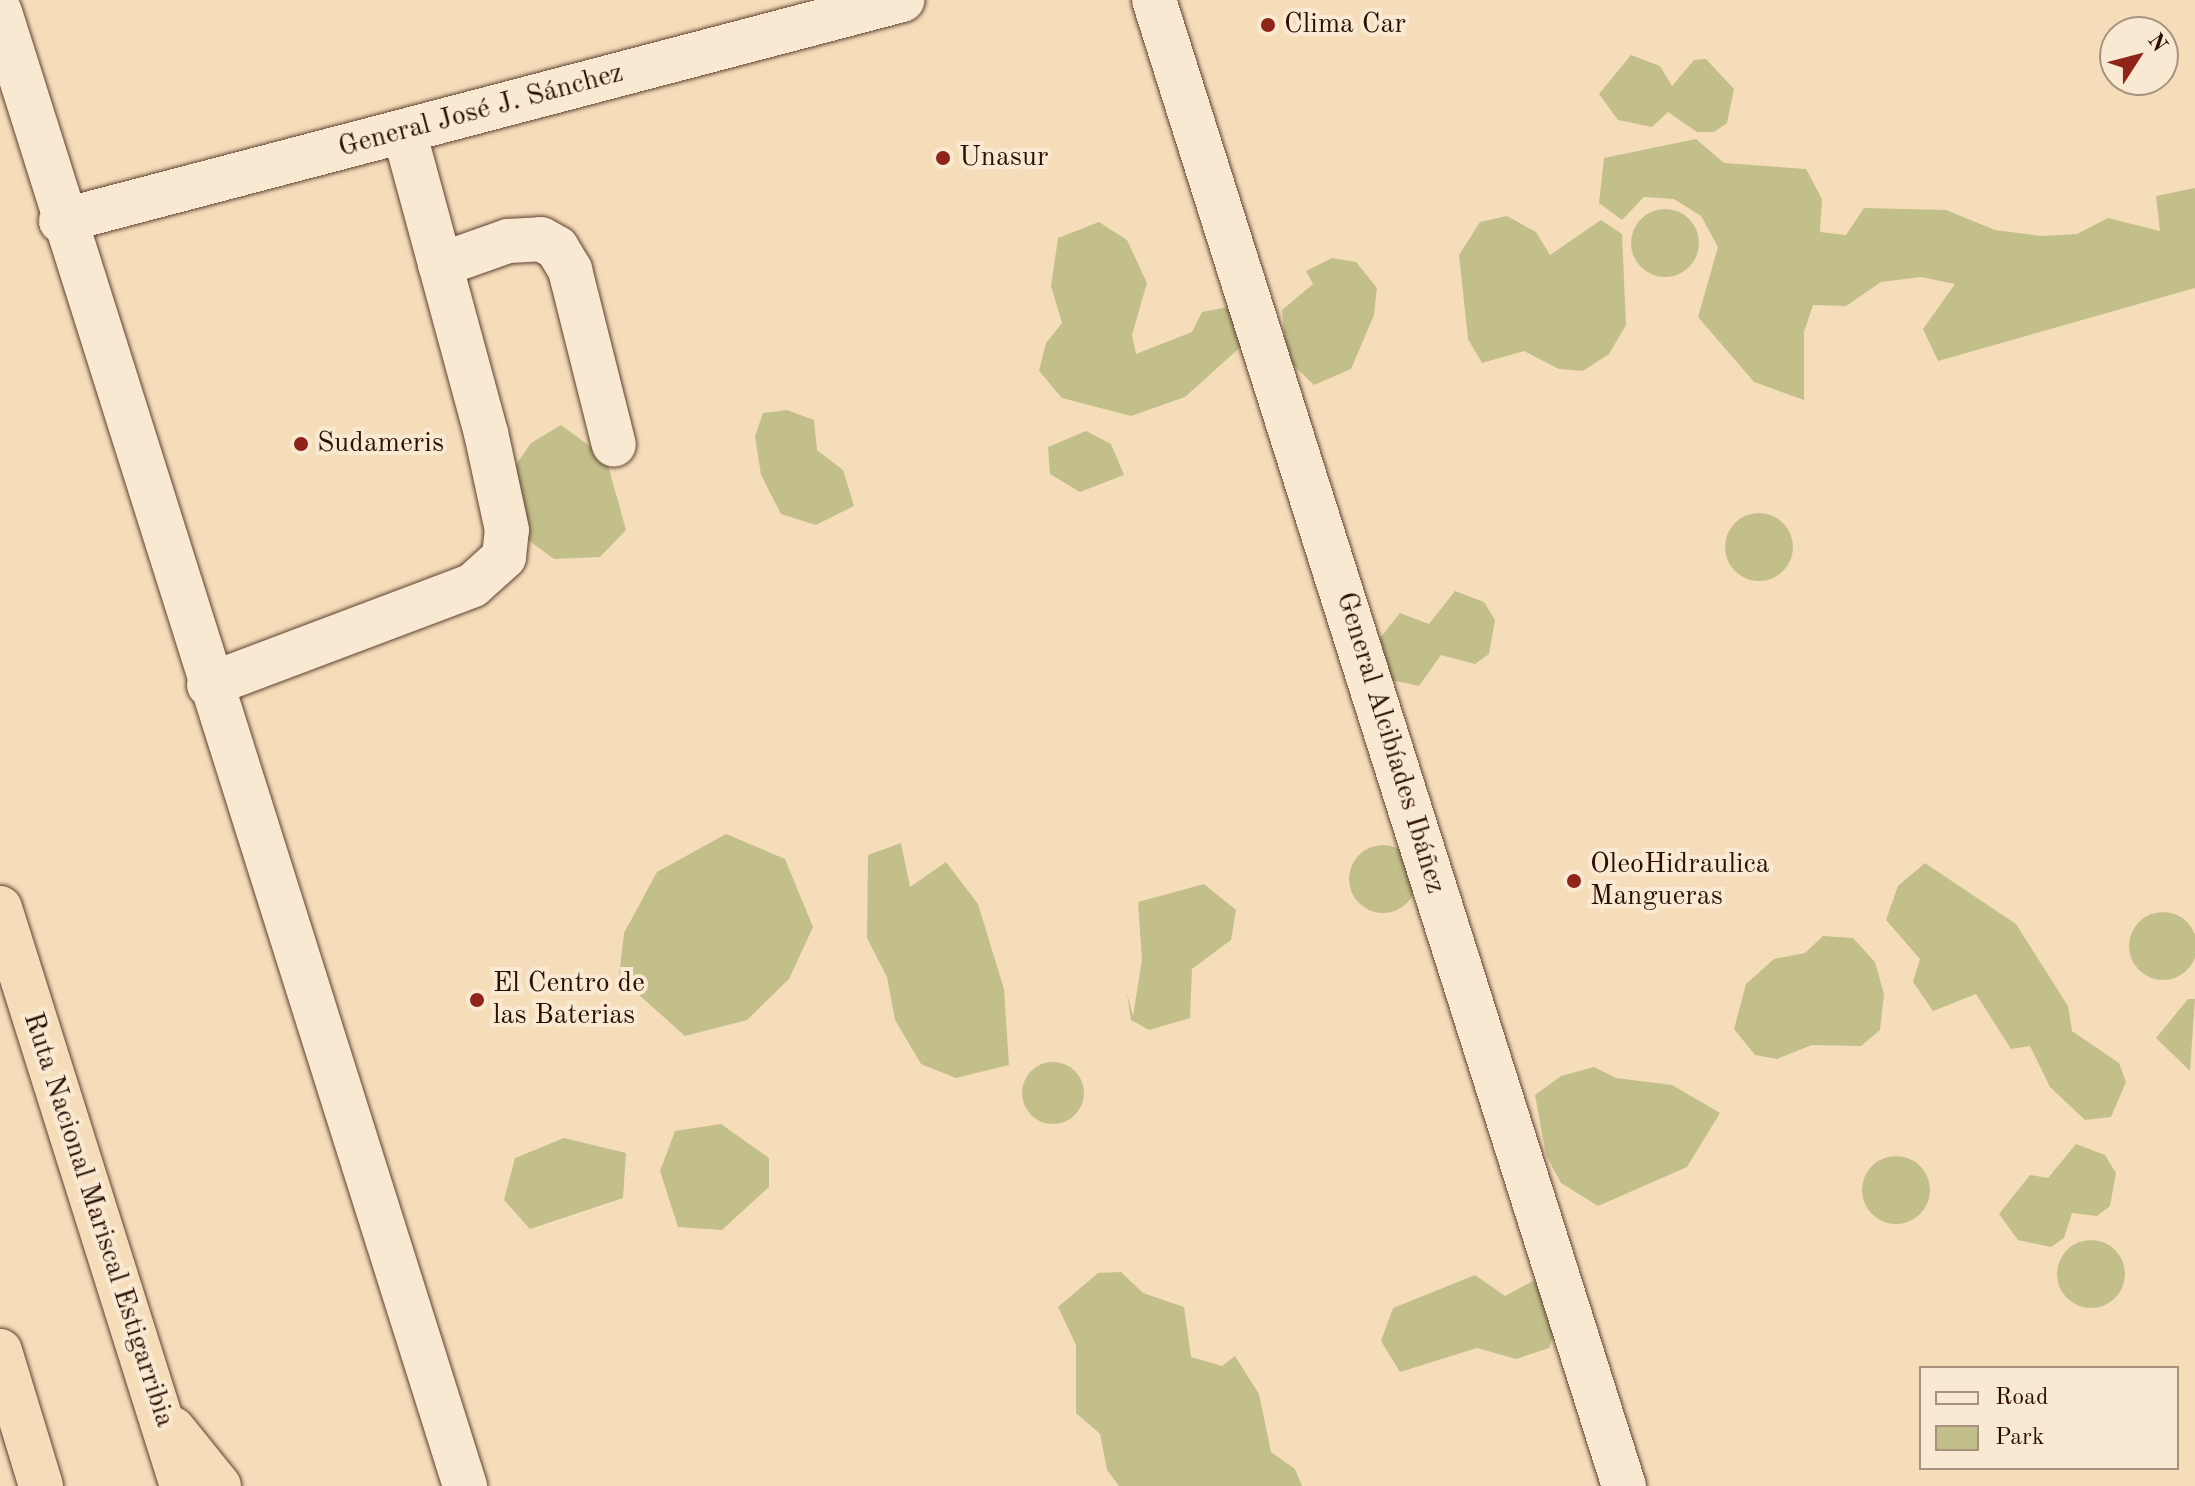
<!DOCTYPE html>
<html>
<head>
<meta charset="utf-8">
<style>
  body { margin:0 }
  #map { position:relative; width:2195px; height:1486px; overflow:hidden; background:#f6ddba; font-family:"Old Standard TT",serif }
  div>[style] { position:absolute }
  .green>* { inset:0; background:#c3bf8b }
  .round { border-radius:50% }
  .roads { filter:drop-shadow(0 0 2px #5e4230) drop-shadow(0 0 2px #5e4230) }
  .minor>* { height:44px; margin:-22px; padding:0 22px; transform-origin:22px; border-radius:22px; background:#f9e9d2 }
  .highway>* { height:44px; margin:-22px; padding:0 22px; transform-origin:22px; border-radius:22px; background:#f6ddba }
  .dots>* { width:22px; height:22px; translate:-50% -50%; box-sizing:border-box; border:4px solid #f9e9d2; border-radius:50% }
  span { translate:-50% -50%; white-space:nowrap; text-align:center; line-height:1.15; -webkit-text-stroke:8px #f9e9d2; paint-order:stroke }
  .poi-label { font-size:28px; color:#2c0f02 }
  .left { translate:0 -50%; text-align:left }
  .street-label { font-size:28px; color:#2c0f02 }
  .legend { position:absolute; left:1919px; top:1366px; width:260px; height:104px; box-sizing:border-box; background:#f9e9d2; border:2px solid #a7927f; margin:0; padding:10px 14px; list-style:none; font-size:24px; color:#2c0f02 }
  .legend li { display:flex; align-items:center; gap:16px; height:40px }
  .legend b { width:40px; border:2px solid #a7927f }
  .north { position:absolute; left:2099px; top:16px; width:80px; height:80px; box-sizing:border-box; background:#f9e9d2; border:2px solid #a7927f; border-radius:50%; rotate:54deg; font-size:22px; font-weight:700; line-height:32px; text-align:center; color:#2c0f02 }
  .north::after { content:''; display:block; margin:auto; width:28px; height:36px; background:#8f2418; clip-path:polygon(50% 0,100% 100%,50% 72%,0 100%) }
</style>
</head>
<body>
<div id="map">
  <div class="green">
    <i style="clip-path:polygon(1631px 55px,1660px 66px,1672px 86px,1694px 60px,1706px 59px,1734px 89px,1727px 123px,1714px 132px,1697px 132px,1668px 112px,1652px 127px,1618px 120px,1599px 94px)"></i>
    <i style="clip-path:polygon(1696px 139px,1724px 163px,1806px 169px,1822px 199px,1820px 232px,1846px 235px,1864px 208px,1946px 210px,1995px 230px,2042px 236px,2077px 234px,2108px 218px,2160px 231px,2156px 196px,2195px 188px,2195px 288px,1938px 361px,1923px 329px,1955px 284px,1921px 277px,1881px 282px,1846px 306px,1813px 305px,1804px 332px,1804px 400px,1754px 382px,1698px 317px,1718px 247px,1701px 216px,1674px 199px,1644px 197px,1622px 220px,1599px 203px,1604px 158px)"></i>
    <i class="round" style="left:1631px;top:209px;width:68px;height:68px"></i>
    <i style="clip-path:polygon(1507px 216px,1536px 232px,1550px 255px,1601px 220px,1622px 234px,1626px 325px,1609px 354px,1583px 371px,1559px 369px,1524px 351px,1482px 363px,1468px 339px,1459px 255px,1480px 222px)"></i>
    <i style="clip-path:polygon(1099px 222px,1127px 240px,1147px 283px,1132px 335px,1136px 354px,1192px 332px,1202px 312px,1233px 306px,1245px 343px,1185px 397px,1131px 416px,1062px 398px,1039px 371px,1046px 343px,1062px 323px,1051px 286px,1058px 238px)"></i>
    <i style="clip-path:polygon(1332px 258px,1356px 262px,1377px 288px,1374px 315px,1351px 369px,1314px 385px,1287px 359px,1282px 310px,1313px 284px,1306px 271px)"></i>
    <i style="clip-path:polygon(787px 410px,814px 420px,817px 450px,843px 470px,854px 506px,816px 525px,781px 514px,761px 475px,755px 436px,763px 413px)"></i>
    <i style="clip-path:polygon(561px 425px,606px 458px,626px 530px,600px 557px,554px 559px,516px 531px,505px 481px,531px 443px)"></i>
    <i style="clip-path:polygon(1086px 431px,1111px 444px,1124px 475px,1080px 492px,1050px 474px,1048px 447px)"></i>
    <i class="round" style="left:1725px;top:513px;width:68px;height:68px"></i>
    <i style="clip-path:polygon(1455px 591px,1484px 602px,1495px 620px,1489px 654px,1475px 664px,1441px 655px,1419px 686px,1387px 679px,1368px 653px,1400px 613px,1429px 624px)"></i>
    <i style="clip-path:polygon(726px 834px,785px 859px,813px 927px,789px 979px,747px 1020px,685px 1036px,619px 977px,624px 933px,657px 872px)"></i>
    <i style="clip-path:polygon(901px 843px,910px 887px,946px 862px,978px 904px,1004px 989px,1009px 1065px,956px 1078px,921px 1064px,895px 1020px,887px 977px,867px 938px,868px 855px)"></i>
    <i class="round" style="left:1349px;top:845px;width:68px;height:68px"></i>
    <i style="clip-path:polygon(1925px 863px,2016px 924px,2068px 1006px,2072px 1031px,2119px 1063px,2126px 1082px,2111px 1117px,2085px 1120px,2050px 1087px,2030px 1046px,2011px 1049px,1976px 994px,1933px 1011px,1913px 982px,1920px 959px,1886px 920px,1898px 886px)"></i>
    <i style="clip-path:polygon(1204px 884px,1236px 910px,1231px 940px,1192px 969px,1190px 1018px,1149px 1030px,1131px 1020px,1127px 993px,1133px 1016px,1142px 960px,1138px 902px)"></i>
    <i class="round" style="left:2129px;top:912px;width:68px;height:68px"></i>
    <i style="clip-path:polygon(1823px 936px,1853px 938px,1875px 962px,1884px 994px,1880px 1030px,1861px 1046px,1812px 1045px,1777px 1059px,1755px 1055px,1734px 1029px,1746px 984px,1774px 959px,1805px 953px)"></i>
    <i style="clip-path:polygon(2188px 999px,2195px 999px,2190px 1071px,2156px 1038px)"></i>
    <i class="round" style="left:1022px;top:1062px;width:62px;height:62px"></i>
    <i style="clip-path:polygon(1594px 1067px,1616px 1078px,1672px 1085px,1720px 1113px,1687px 1167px,1598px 1206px,1561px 1183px,1546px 1155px,1535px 1095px,1561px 1076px)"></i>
    <i style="clip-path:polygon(721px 1124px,769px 1158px,769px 1187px,722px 1230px,678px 1227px,660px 1171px,675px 1131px)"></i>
    <i style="clip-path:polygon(564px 1138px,626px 1153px,623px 1198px,530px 1229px,504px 1200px,515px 1158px)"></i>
    <i style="clip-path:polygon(2076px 1144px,2105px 1155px,2116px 1173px,2110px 1206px,2097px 1216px,2072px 1213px,2064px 1238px,2051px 1247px,2018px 1240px,1999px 1214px,2030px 1175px,2048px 1178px)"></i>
    <i class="round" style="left:1862px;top:1156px;width:68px;height:68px"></i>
    <i class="round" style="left:2057px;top:1240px;width:68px;height:68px"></i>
    <i style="clip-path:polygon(1121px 1272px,1143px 1293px,1184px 1307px,1191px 1357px,1222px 1366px,1235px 1356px,1259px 1394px,1271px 1452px,1295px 1469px,1302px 1486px,1119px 1486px,1107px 1470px,1100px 1434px,1076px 1413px,1076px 1345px,1058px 1307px,1098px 1273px)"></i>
    <i style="clip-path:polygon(1475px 1275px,1505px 1296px,1533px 1281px,1566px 1301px,1549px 1348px,1516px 1359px,1477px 1348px,1400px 1372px,1381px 1341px,1393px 1308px)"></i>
  </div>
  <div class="roads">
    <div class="minor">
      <i style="left:1154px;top:0;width:1559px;rotate:72.45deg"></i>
      <i style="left:0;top:12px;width:1546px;rotate:72.49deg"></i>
      <i style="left:61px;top:221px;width:870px;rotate:-14.72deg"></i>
      <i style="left:440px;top:265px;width:72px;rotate:-19.4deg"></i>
      <i style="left:508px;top:241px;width:33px;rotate:-3deg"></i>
      <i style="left:541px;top:239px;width:18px;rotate:29deg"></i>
      <i style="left:557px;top:248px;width:26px;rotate:59deg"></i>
      <i style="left:570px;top:270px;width:180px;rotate:75.9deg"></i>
      <i style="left:209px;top:685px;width:282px;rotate:-20.7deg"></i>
      <i style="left:473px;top:585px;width:42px;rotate:-42.1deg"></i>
      <i style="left:504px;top:557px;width:27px;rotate:-84deg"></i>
      <i style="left:507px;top:530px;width:99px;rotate:-102.2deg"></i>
      <i style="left:486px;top:433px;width:312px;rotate:-105.2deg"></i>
    </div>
    <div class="highway">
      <i style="left:0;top:908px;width:606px;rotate:72.52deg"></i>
      <i style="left:0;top:1351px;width:141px;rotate:73.1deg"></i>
      <i style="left:173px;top:1429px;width:73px;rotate:51.1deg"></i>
    </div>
  </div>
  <div class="dots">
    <i style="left:1268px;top:25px;background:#8f2418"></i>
    <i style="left:943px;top:158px;background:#8f2418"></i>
    <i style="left:301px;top:444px;background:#8f2418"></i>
    <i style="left:1574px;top:881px;background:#8f2418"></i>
    <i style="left:477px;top:1000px;background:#8f2418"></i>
  </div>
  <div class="poi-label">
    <span class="left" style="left:1284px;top:25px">Clima Car</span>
    <span class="left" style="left:959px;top:158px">Unasur</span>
    <span class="left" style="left:317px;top:444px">Sudameris</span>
    <span class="left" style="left:1590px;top:881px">OleoHidraulica<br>Mangueras</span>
    <span class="left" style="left:493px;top:1000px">El Centro de<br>las Baterias</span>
  </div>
  <div class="street-label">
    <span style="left:481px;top:111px;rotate:-15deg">General José J. Sánchez</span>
    <span style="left:1390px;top:743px;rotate:73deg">General Alcibíades Ibáñez</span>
    <span style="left:98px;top:1220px;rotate:72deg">Ruta Nacional Mariscal Estigarribia</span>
  </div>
  <ul class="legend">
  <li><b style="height:10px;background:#f9e9d2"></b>Road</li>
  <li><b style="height:22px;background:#c3bf8b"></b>Park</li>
  </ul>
  <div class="north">N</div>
</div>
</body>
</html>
